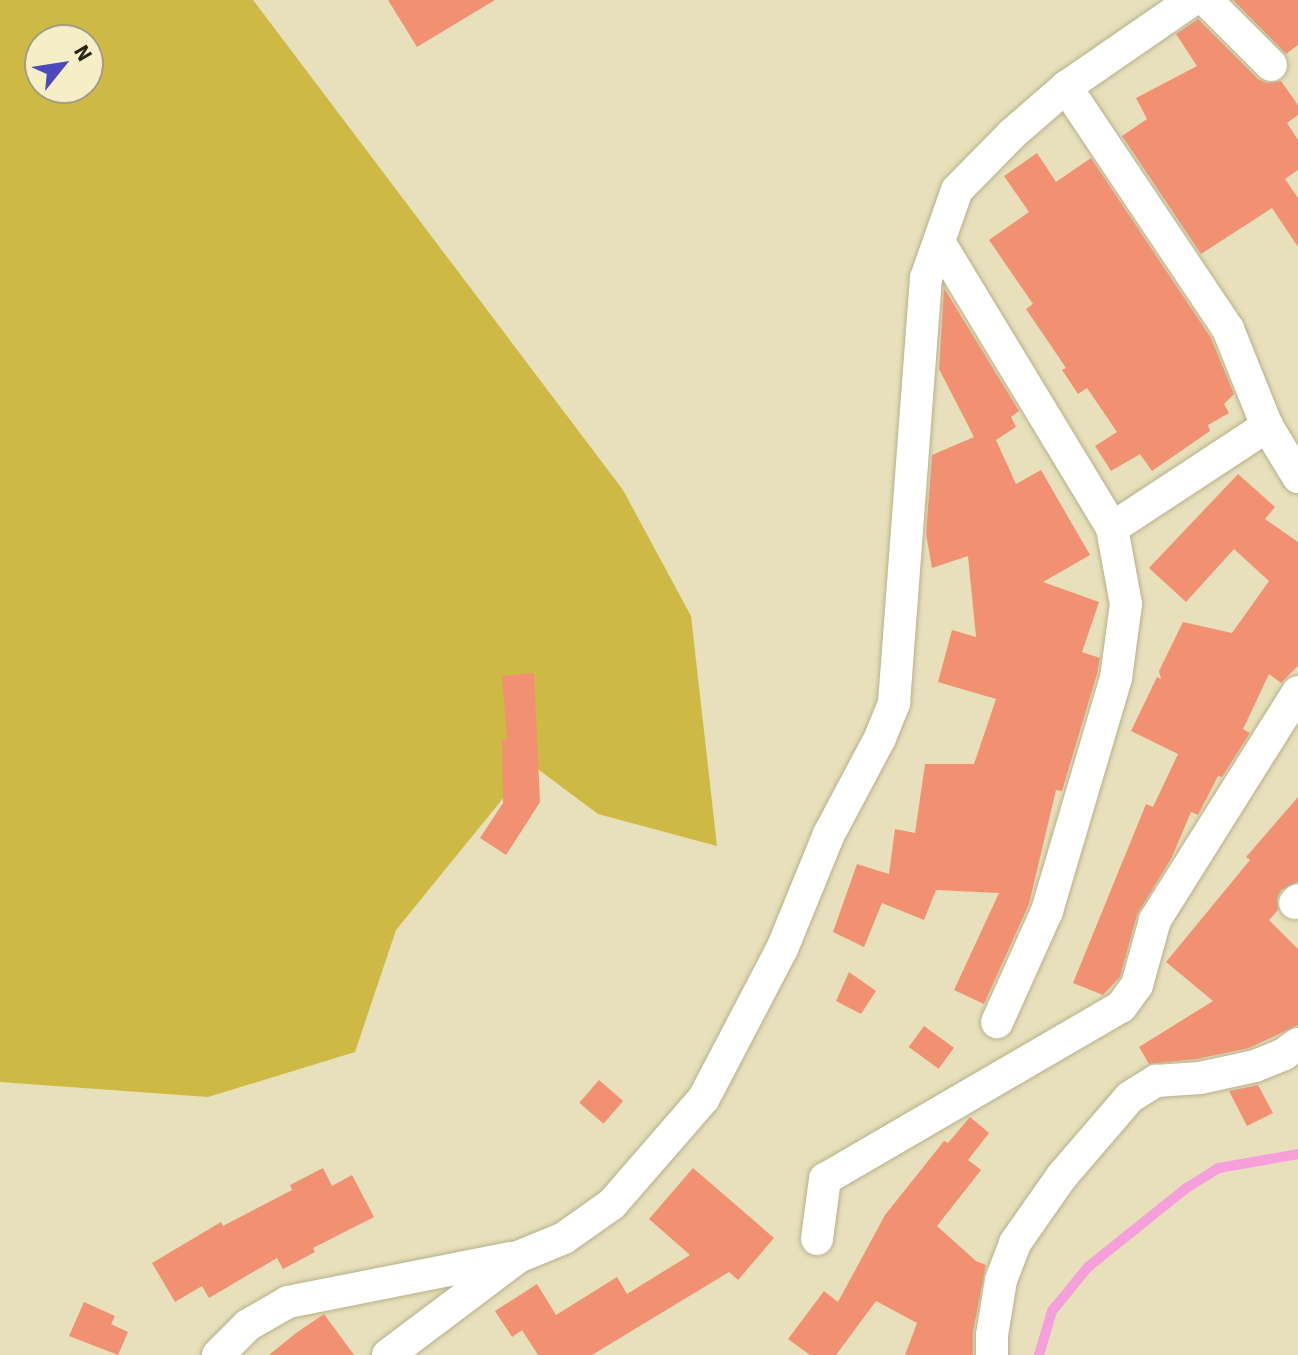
<!DOCTYPE html>
<html>
<head>
<meta charset="utf-8">
<style>
  body { margin:0 }
  #map { position:relative; width:1298px; height:1355px; overflow:hidden; background:#e7e0ba; font-family:"Source Sans 3",sans-serif }
  div>[style] { position:absolute }
  .green>* { inset:0; background:#ceb945 }
  .stream>* { height:10px; margin:-5px; padding:0 5px; transform-origin:5px; border-radius:5px; background:#f59fdb }
  .building>* { inset:0; background:#f29172; transform-origin:0 0 }
  .roads { filter:drop-shadow(0 0 2px #b6b08b) drop-shadow(0 0 2px #b6b08b) }
  .street>* { height:32px; margin:-16px; padding:0 16px; transform-origin:16px; border-radius:16px; background:#fff }
  span { translate:-50% -50%; white-space:nowrap; text-align:center; line-height:1.15; -webkit-text-stroke:8px #f5eec7; paint-order:stroke }
  .north { position:absolute; left:24px; top:24px; width:80px; height:80px; box-sizing:border-box; background:#f5eec7; border:2px solid #a39e80; border-radius:50%; rotate:60deg; font-size:22px; font-weight:700; line-height:32px; text-align:center; color:#272516 }
  .north::after { content:''; display:block; margin:auto; width:28px; height:36px; background:#4c48be; clip-path:polygon(50% 0,100% 100%,50% 72%,0 100%) }
</style>
</head>
<body>
<div id="map">
  <div class="green">
    <i style="clip-path:polygon(evenodd,0 0,253px 0,623px 490px,691px 616px,717px 846px,598px 814px,531px 764px,396px 930px,355px 1052px,208px 1097px,0 1082px,0 0,40px 40px,88px 40px,88px 88px,40px 88px,40px 40px)"></i>
  </div>
  <div class="stream">
    <i style="left:1039px;top:1355px;width:46px;rotate:-73.5deg"></i>
    <i style="left:1052px;top:1311px;width:57px;rotate:-50.7deg"></i>
    <i style="left:1088px;top:1267px;width:124px;rotate:-38.8deg"></i>
    <i style="left:1185px;top:1189px;width:40px;rotate:-32deg"></i>
    <i style="left:1219px;top:1168px;width:80px;rotate:-10deg"></i>
  </div>
  <div class="building">
    <i style="clip-path:polygon(388px 0,495px 0,417px 47px)"></i>
    <i style="clip-path:polygon(1233px 0,1298px 0,1298px 45px,1286px 54px)"></i>
    <i style="clip-path:polygon(1198px 19px,1258px 79px,1267px 83px,1281px 81px,1298px 105px,1298px 115px,1287px 123px,1298px 140px,1298px 170px,1285px 179px,1298px 198px,1298px 247px,1272px 208px,1201px 254px,1122px 136px,1147px 119px,1136px 98px,1197px 66px,1176px 34px)"></i>
    <i style="clip-path:polygon(1037px 153px,1056px 182px,1091px 158px,1211px 338px,1234px 394px,1224px 404px,1229px 413px,1208px 425px,1210px 431px,1152px 471px,1140px 454px,1111px 471px,1095px 446px,1117px 432px,1087px 388px,1078px 394px,1062px 370px,1066px 368px,1026px 309px,1033px 304px,989px 240px,1029px 212px,1004px 176px)"></i>
    <i style="clip-path:polygon(944px 288px,1019px 411px,1011px 417px,1016px 427px,996px 440px,1016px 484px,1041px 470px,1090px 555px,1043px 582px,1099px 602px,1082px 652px,1100px 658px,1097px 674px,1062px 791px,1056px 790px,1029px 904px,984px 1004px,954px 990px,999px 893px,936px 890px,924px 920px,882px 903px,864px 947px,833px 932px,857px 864px,889px 874px,895px 829px,915px 833px,925px 764px,974px 764px,996px 699px,938px 682px,952px 630px,976px 637px,968px 556px,932px 568px,926px 534px,932px 455px,974px 437px,939px 369px)"></i>
    <i style="clip-path:polygon(1238px 474px,1275px 507px,1265px 519px,1298px 542px,1298px 666px,1281px 683px,1269px 674px,1243px 729px,1250px 733px,1222px 777px,1218px 776px,1198px 815px,1191px 812px,1172px 857px,1137px 915px,1120px 977px,1103px 995px,1073px 983px,1146px 804px,1153px 807px,1178px 754px,1131px 731px,1157px 677px,1161px 679px,1159px 671px,1183px 622px,1232px 633px,1269px 581px,1234px 549px,1186px 602px,1149px 568px)"></i>
    <i style="clip-path:polygon(534px 673px,540px 802px,506px 855px,480px 838px,503px 803px,502px 739px,507px 739px,502px 676px)"></i>
    <i style="clip-path:polygon(1298px 797px,1298px 882px,1281px 890px,1277px 899px,1278px 910px,1269px 920px,1298px 949px,1298px 1025px,1249px 1048px,1197px 1059px,1149px 1064px,1139px 1047px,1213px 1001px,1166px 962px,1250px 860px,1246px 857px)"></i>
    <i style="clip-path:polygon(849px 972px,876px 991px,861px 1014px,836px 1001px)"></i>
    <i style="left:924px;top:1026px;width:37px;height:26px;rotate:36deg"></i>
    <i style="left:599px;top:1080px;width:32px;height:30px;rotate:41deg"></i>
    <i style="clip-path:polygon(1258px 1085px,1273px 1113px,1247px 1126px,1229px 1091px)"></i>
    <i style="clip-path:polygon(970px 1117px,989px 1133px,968px 1160px,981px 1170px,937px 1226px,976px 1261px,986px 1265px,973px 1332px,973px 1355px,905px 1355px,917px 1323px,876px 1301px,836px 1355px,810px 1355px,788px 1339px,824px 1291px,838px 1302px,885px 1215px,944px 1141px,948px 1143px)"></i>
    <i style="clip-path:polygon(323px 1168px,332px 1186px,352px 1175px,374px 1217px,313px 1248px,315px 1252px,283px 1269px,277px 1258px,209px 1298px,202px 1286px,175px 1302px,152px 1263px,221px 1222px,223px 1226px,292px 1190px,290px 1185px)"></i>
    <i style="clip-path:polygon(693px 1168px,774px 1238px,738px 1280px,729px 1272px,592px 1355px,538px 1355px,522px 1330px,512px 1337px,495px 1311px,537px 1284px,556px 1315px,617px 1277px,627px 1294px,690px 1255px,649px 1219px)"></i>
    <i style="clip-path:polygon(84px 1302px,115px 1316px,111px 1324px,128px 1332px,118px 1355px,69px 1336px)"></i>
    <i style="clip-path:polygon(324px 1314px,354px 1355px,269px 1355px,296px 1333px)"></i>
  </div>
  <div class="roads">
    <div class="street">
      <i style="left:1206px;top:0;width:92px;rotate:45deg"></i>
      <i style="left:1066px;top:87px;width:291px;rotate:56.2deg"></i>
      <i style="left:1228px;top:329px;width:105px;rotate:68.1deg"></i>
      <i style="left:1267px;top:426px;width:60px;rotate:58.7deg"></i>
      <i style="left:939px;top:242px;width:334px;rotate:58.8deg"></i>
      <i style="left:1112px;top:528px;width:77px;rotate:79.6deg"></i>
      <i style="left:1126px;top:604px;width:75px;rotate:97.7deg"></i>
      <i style="left:1116px;top:678px;width:243px;rotate:106.5deg"></i>
      <i style="left:1047px;top:911px;width:122px;rotate:114.2deg"></i>
      <i style="left:1112px;top:528px;width:186px;rotate:-33.3deg"></i>
      <i style="left:1295px;top:903px;width:4px;rotate:-45deg"></i>
      <i style="left:817px;top:1239px;width:61px;rotate:-82.4deg"></i>
      <i style="left:825px;top:1179px;width:342px;rotate:-30.2deg"></i>
      <i style="left:1121px;top:1007px;width:27px;rotate:-54deg"></i>
      <i style="left:1137px;top:985px;width:67px;rotate:-74.5deg"></i>
      <i style="left:1155px;top:920px;width:269px;rotate:-57.9deg"></i>
      <i style="left:218px;top:1355px;width:42px;rotate:-45deg"></i>
      <i style="left:248px;top:1325px;width:46px;rotate:-29.9deg"></i>
      <i style="left:288px;top:1302px;width:227px;rotate:-11.2deg"></i>
      <i style="left:388px;top:1355px;width:163px;rotate:-37deg"></i>
      <i style="left:518px;top:1257px;width:50px;rotate:-22.4deg"></i>
      <i style="left:564px;top:1238px;width:59px;rotate:-35.3deg"></i>
      <i style="left:612px;top:1204px;width:140px;rotate:-49deg"></i>
      <i style="left:704px;top:1098px;width:168px;rotate:-62.4deg"></i>
      <i style="left:782px;top:949px;width:124px;rotate:-67.8deg"></i>
      <i style="left:829px;top:834px;width:109px;rotate:-62deg"></i>
      <i style="left:880px;top:738px;width:38px;rotate:-68deg"></i>
      <i style="left:894px;top:703px;width:426px;rotate:-85.7deg"></i>
      <i style="left:926px;top:278px;width:93px;rotate:-70.6deg"></i>
      <i style="left:957px;top:190px;width:78px;rotate:-45.5deg"></i>
      <i style="left:1012px;top:134px;width:72px;rotate:-41deg"></i>
      <i style="left:1066px;top:87px;width:153px;rotate:-34.6deg"></i>
      <i style="left:992px;top:1355px;width:20px;rotate:-90deg"></i>
      <i style="left:992px;top:1335px;width:56px;rotate:-80.7deg"></i>
      <i style="left:1001px;top:1280px;width:40px;rotate:-69deg"></i>
      <i style="left:1015px;top:1243px;width:82px;rotate:-55deg"></i>
      <i style="left:1062px;top:1176px;width:104px;rotate:-49.3deg"></i>
      <i style="left:1130px;top:1097px;width:31px;rotate:-32deg"></i>
      <i style="left:1156px;top:1081px;width:44px;rotate:-3.9deg"></i>
      <i style="left:1200px;top:1078px;width:56px;rotate:-12.3deg"></i>
      <i style="left:1255px;top:1066px;width:31px;rotate:-22deg"></i>
      <i style="left:1284px;top:1054px;width:17px;rotate:-36deg"></i>
    </div>
  </div>
  <div class="north">N</div>
</div>
</body>
</html>
